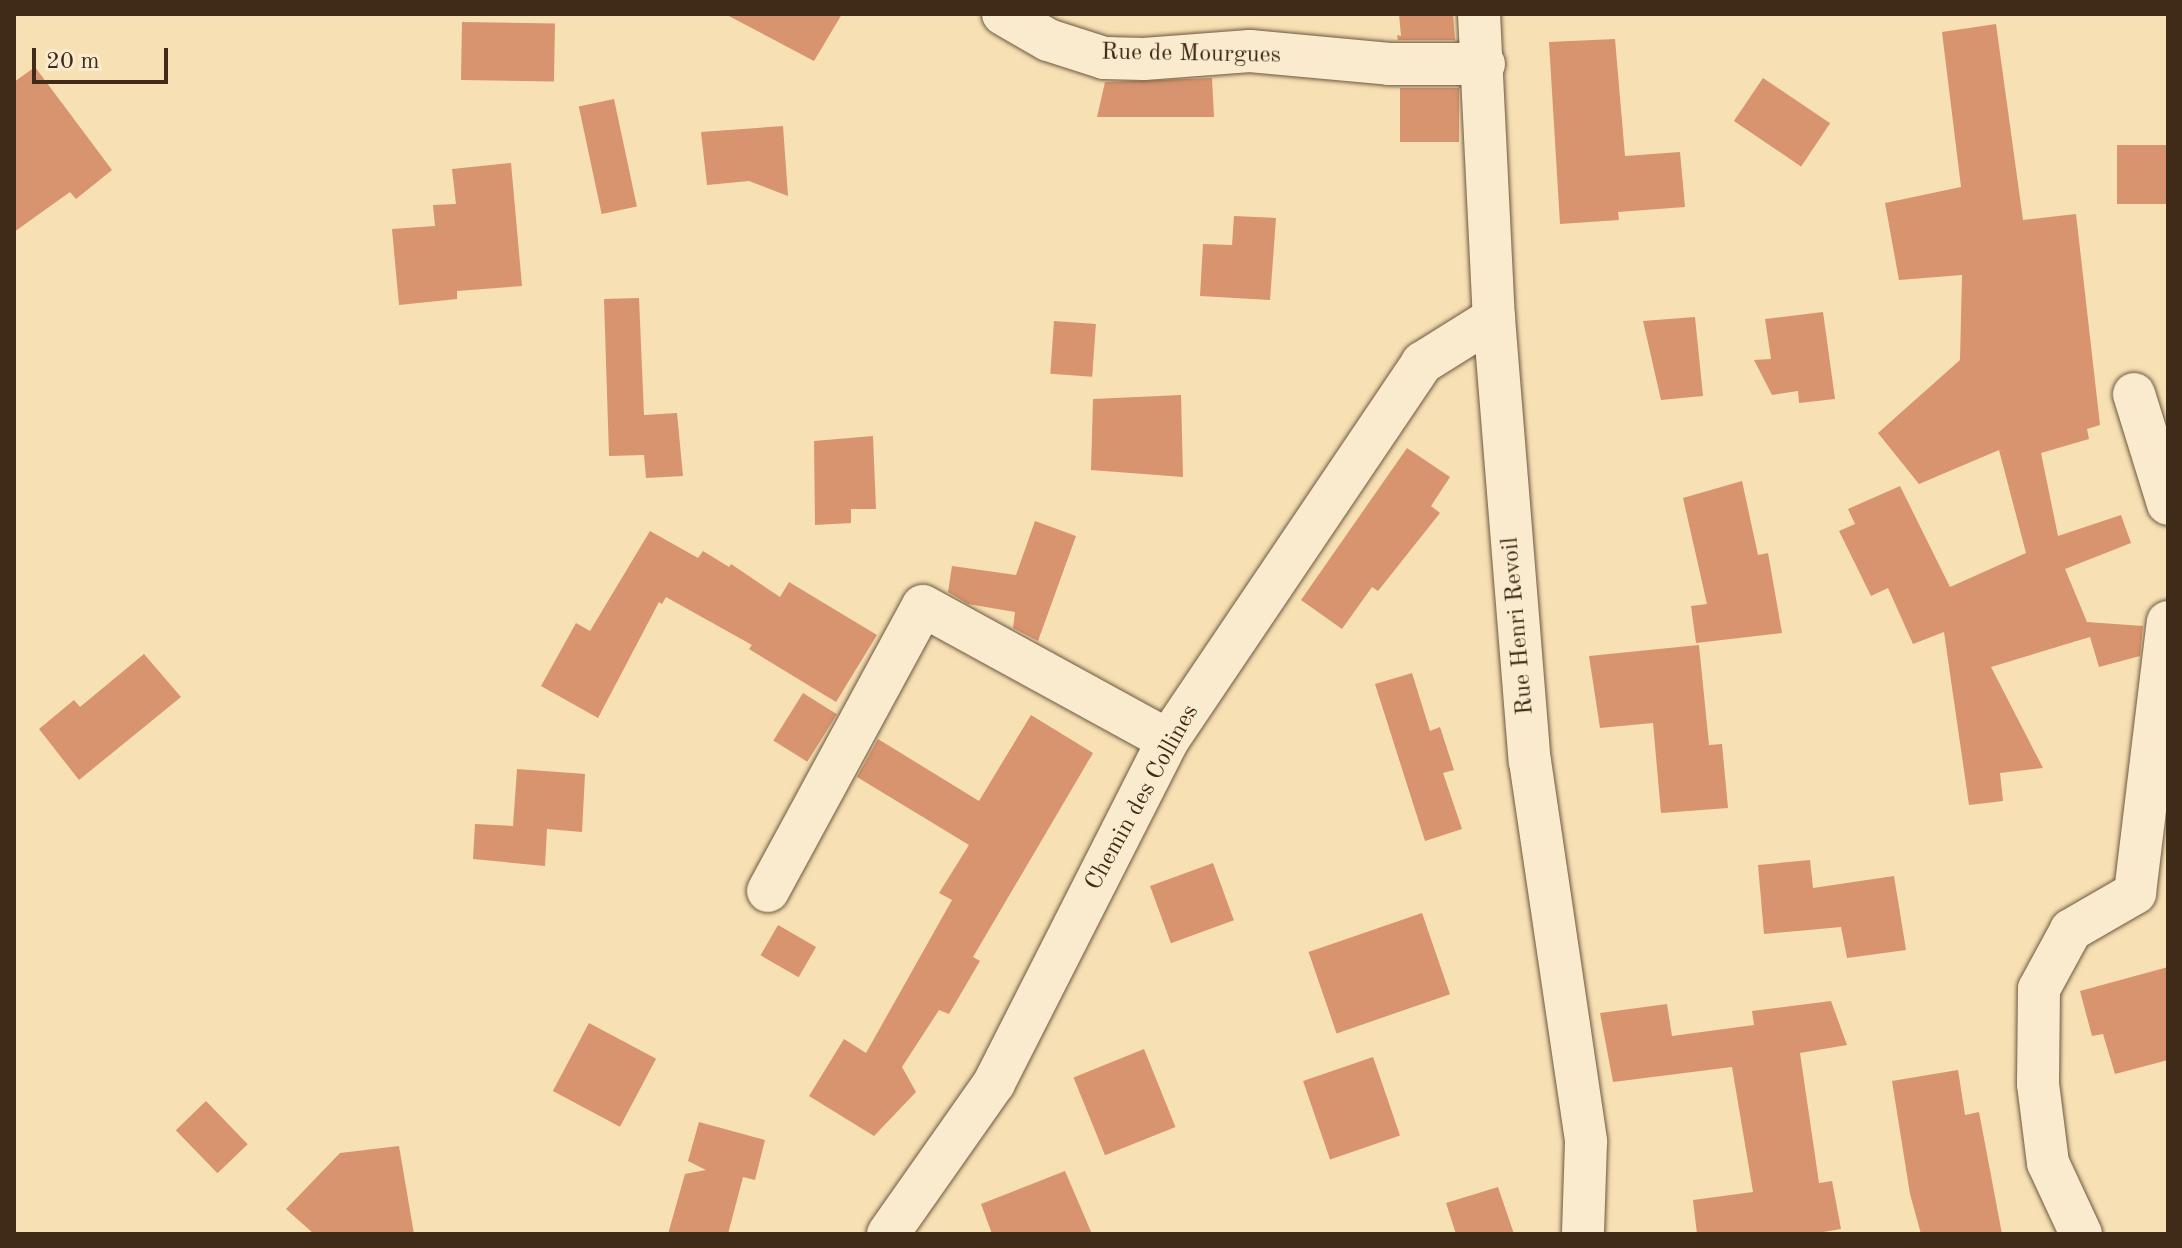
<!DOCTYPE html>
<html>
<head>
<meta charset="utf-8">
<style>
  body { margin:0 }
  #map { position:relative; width:2182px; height:1248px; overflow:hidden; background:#f7e0b3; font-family:"Old Standard TT",serif }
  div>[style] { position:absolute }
  .building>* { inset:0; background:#d8946e; transform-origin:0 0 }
  .roads { filter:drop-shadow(0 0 2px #6e5840) drop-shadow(0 0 2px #6e5840) }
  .street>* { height:42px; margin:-21px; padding:0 21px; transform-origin:21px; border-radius:21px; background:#faebce }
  span { translate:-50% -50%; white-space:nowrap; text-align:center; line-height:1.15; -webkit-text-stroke:8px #faebce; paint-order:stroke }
  .street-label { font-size:24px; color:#402b19 }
  .frame { position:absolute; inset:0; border:16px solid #402b19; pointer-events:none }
  .scale { position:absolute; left:32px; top:48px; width:136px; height:36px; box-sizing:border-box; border:4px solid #402b19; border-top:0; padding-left:10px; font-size:24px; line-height:28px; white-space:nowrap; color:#402b19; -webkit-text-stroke:6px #faebce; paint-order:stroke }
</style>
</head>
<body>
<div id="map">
  <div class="building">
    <i style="clip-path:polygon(725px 14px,842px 14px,814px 61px)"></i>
    <i style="clip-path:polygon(1399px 14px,1453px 14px,1455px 40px,1398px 40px,1397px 35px,1401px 36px)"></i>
    <i style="left:462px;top:22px;width:93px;height:58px;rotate:1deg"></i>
    <i style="clip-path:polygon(1996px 24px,2023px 220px,2076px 214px,2100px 425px,2087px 429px,2089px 439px,2041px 453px,2058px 536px,2121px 515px,2131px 543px,2065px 569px,2087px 622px,2143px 626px,2140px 656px,2099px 667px,2090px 637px,1991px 667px,2043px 768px,2000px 773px,2003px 801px,1969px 805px,1944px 632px,1913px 644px,1888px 588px,1871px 596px,1839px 531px,1855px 524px,1848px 509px,1900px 486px,1950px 587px,2026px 553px,1999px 450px,1919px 484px,1878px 433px,1960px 360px,1962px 275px,1899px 280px,1885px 203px,1961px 187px,1942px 32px)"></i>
    <i style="clip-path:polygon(1615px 39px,1625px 156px,1680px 152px,1685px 207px,1618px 212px,1619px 220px,1560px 224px,1549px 42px)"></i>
    <i style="clip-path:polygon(35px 67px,112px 170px,76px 199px,70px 192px,14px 232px,14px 82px)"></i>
    <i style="clip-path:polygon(1212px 78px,1214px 117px,1097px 117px,1105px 82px)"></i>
    <i style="left:1763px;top:78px;width:81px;height:52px;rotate:34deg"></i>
    <i style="left:1400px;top:88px;width:59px;height:54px"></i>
    <i style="left:614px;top:99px;width:110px;height:36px;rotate:78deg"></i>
    <i style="clip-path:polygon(783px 126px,788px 196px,749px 181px,707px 185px,701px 132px)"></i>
    <i style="left:2168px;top:145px;width:59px;height:51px;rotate:90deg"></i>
    <i style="clip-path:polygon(511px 163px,522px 286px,457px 291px,457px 299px,399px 305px,392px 229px,435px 226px,433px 205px,456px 204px,452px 169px)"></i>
    <i style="clip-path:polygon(1234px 216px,1276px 218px,1270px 300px,1200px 296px,1203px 244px,1232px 245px)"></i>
    <i style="clip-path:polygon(639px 298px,644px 415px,677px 413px,683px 476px,646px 478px,644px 455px,609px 456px,604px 299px)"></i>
    <i style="clip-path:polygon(1823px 312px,1835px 399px,1799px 403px,1798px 391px,1772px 395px,1754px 360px,1771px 359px,1765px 319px)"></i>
    <i style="clip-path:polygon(1695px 317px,1703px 396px,1661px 400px,1643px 321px)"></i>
    <i style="left:1054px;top:321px;width:42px;height:53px;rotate:4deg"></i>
    <i style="clip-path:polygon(1181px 395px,1183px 477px,1091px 470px,1093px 399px)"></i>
    <i style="clip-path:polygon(873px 436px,876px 509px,851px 509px,851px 523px,815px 525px,814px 441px)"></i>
    <i style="clip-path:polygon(1407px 448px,1450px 477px,1431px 506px,1440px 513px,1378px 591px,1372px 587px,1342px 629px,1301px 600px)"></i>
    <i style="clip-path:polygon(1742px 481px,1758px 555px,1768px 553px,1782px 633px,1696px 643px,1691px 606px,1707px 604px,1683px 498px)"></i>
    <i style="clip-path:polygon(1035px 521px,1076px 536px,1038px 641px,1013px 628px,1015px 612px,968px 604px,948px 592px,952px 566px,1016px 575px)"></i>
    <i style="clip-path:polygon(650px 531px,698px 558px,703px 551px,729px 567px,731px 564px,780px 597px,789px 582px,877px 635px,836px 702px,749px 649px,752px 645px,666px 597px,662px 604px,659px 602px,598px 718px,541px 686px,576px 623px,590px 631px)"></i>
    <i style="clip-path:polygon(1699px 645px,1709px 745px,1722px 744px,1728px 808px,1661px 813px,1653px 723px,1600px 728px,1589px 656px)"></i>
    <i style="clip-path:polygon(144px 654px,181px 697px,79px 780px,39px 729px,74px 700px,80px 707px)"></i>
    <i style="clip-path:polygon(1412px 673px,1430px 731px,1440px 727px,1454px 770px,1443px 773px,1462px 829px,1425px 841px,1375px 684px)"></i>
    <i style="left:803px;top:693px;width:40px;height:56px;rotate:32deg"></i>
    <i style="clip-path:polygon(1031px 715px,1093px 753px,973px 957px,980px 961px,949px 1014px,939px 1010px,902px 1067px,916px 1092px,874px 1136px,809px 1096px,844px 1039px,866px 1053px,952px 900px,939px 893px,969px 845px,857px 777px,878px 739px,979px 801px)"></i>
    <i style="clip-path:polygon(517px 769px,585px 774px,582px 832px,547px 829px,545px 866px,473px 859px,475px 824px,513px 826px)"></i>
    <i style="clip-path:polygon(1810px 860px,1813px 888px,1894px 876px,1906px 950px,1847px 958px,1841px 927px,1764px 934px,1758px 865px)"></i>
    <i style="left:1213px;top:863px;width:61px;height:67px;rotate:70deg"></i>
    <i style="left:1422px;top:913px;width:86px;height:120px;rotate:71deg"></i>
    <i style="left:778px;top:925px;width:44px;height:35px;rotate:30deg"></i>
    <i style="clip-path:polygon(2168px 967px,2168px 1060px,2115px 1074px,2103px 1034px,2092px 1036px,2080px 991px)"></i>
    <i style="clip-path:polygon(1831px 1001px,1847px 1045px,1800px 1053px,1819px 1183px,1832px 1181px,1841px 1229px,1812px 1234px,1697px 1234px,1693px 1200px,1753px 1192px,1732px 1067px,1613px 1082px,1600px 1013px,1667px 1004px,1672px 1036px,1754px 1025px,1752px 1011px)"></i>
    <i style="left:589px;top:1023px;width:76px;height:77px;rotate:28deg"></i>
    <i style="left:1144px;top:1049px;width:84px;height:76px;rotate:68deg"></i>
    <i style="left:1373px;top:1057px;width:83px;height:74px;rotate:71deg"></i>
    <i style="clip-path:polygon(1958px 1070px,1965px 1115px,1979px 1112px,2002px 1234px,1921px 1234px,1910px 1194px,1892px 1081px)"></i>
    <i style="left:206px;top:1101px;width:60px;height:42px;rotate:46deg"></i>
    <i style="clip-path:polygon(699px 1122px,765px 1140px,755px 1180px,743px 1177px,728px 1234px,668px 1234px,685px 1174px,706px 1170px,688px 1161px)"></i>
    <i style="clip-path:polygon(399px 1146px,414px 1234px,314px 1234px,286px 1209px,340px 1153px)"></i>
    <i style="clip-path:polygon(1065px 1171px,1092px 1234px,992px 1234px,981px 1204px)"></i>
    <i style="clip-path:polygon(1498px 1187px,1514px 1234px,1456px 1234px,1446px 1203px)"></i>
  </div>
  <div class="roads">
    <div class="street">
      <i style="left:1003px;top:14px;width:52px;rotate:30deg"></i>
      <i style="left:1048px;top:40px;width:59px;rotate:17.8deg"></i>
      <i style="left:1104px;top:58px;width:40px;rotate:1.4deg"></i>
      <i style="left:1144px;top:59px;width:106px;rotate:-4.3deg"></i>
      <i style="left:1250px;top:51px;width:140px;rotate:5.3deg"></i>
      <i style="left:1389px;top:64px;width:95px"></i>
      <i style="left:1479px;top:14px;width:304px;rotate:87.2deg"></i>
      <i style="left:1494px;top:318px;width:444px;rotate:85.4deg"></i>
      <i style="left:1530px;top:761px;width:385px;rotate:81.6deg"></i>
      <i style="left:1586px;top:1142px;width:92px;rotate:91.9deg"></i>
      <i style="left:2134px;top:394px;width:115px;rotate:72.8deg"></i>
      <i style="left:768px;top:891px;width:324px;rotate:-61.5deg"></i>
      <i style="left:923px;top:606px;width:279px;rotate:28.7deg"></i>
      <i style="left:888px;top:1234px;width:184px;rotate:-54.9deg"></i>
      <i style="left:994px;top:1083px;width:385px;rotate:-63.1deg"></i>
      <i style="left:1168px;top:740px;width:455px;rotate:-56deg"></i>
      <i style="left:1422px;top:363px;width:85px;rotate:-32deg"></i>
      <i style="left:2081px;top:1234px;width:78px;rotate:-114.9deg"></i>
      <i style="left:2048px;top:1163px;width:80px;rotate:-97.2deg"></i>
      <i style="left:2038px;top:1084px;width:95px;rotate:-89.4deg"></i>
      <i style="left:2039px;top:989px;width:67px;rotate:-61.5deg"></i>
      <i style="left:2071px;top:930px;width:74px;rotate:-30deg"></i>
      <i style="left:2135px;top:893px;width:273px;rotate:-83.1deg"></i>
    </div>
  </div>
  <div class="street-label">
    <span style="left:1191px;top:55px;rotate:1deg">Rue de Mourgues</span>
    <span style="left:1519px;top:626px;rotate:-95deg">Rue Henri Revoil</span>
    <span style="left:1143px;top:798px;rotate:-61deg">Chemin des Collines</span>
  </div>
  <div class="frame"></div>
  <div class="scale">20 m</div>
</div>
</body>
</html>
